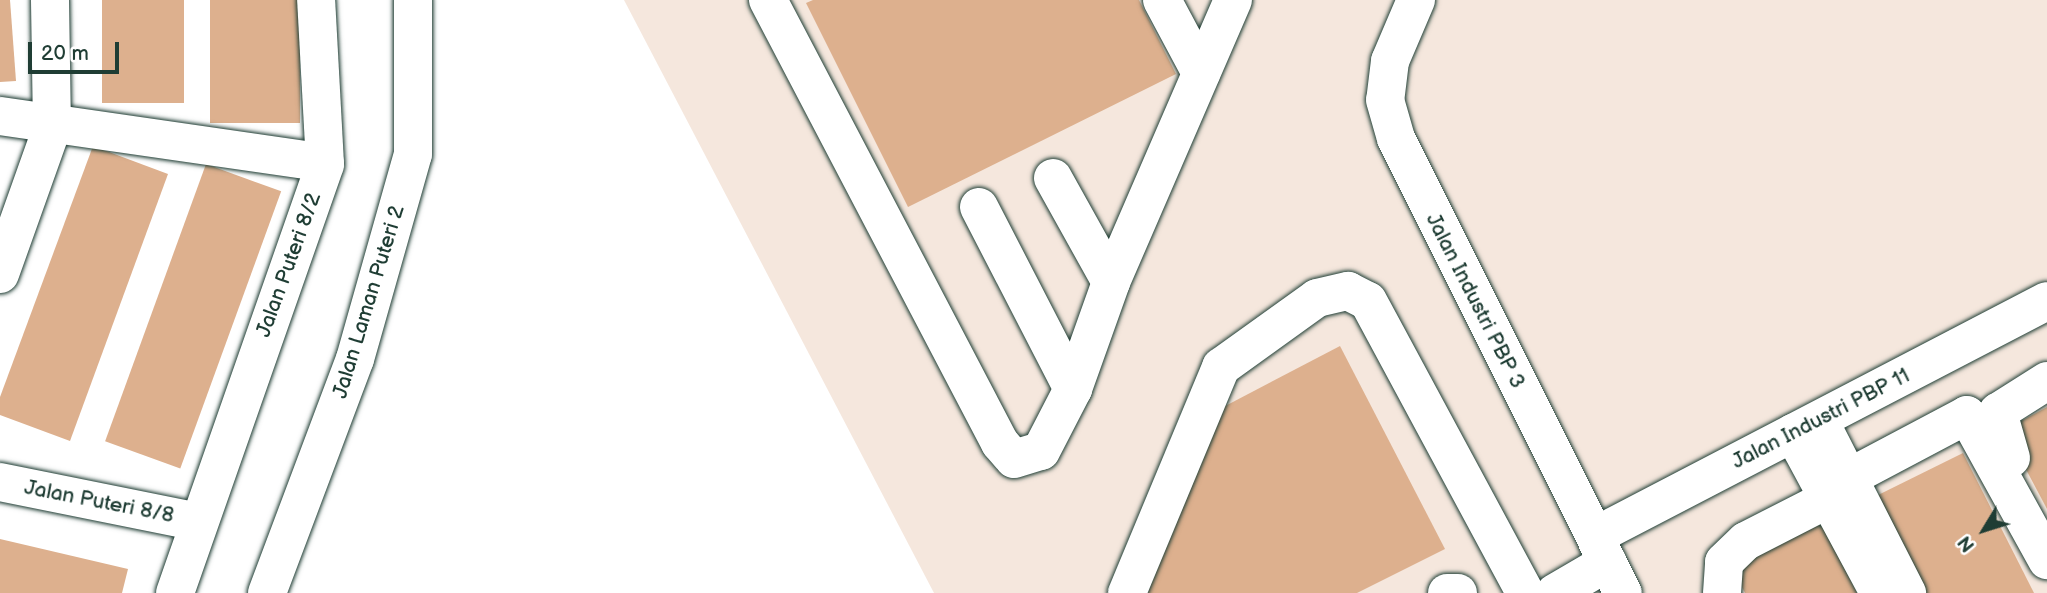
<!DOCTYPE html>
<html>
<head>
<meta charset="utf-8">
<style>
  body { margin:0 }
  #map { position:relative; width:2047px; height:593px; overflow:hidden; background:#fff; font-family:"Balsamiq Sans",sans-serif }
  div>[style] { position:absolute }
  .built>* { inset:0; background:#f5e7dd }
  .building>* { inset:0; background:#ddb08e; transform-origin:0 0 }
  .roads { filter:drop-shadow(0 0 2px #1f3d34) drop-shadow(0 0 2px #1f3d34) }
  .minor>* { height:38px; margin:-19px; padding:0 19px; transform-origin:19px; border-radius:19px; background:#fff }
  span { translate:-50% -50%; white-space:nowrap; text-align:center; line-height:1.15; -webkit-text-stroke:7px #fff; paint-order:stroke }
  .street-label { font-size:21px; color:#1f3d34 }
  .north { position:absolute; left:1949px; top:495px; width:70px; height:70px; -webkit-text-stroke:5px #fff; paint-order:stroke; rotate:232deg; font-size:19px; font-weight:700; line-height:28px; text-align:center; color:#1f3d34 }
  .north::after { content:''; display:block; margin:auto; width:24px; height:32px; background:#1f3d34; clip-path:polygon(50% 0,100% 100%,50% 72%,0 100%) }
  .scale { position:absolute; left:28px; top:42px; width:91px; height:32px; box-sizing:border-box; border:4px solid #1f3d34; border-top:0; padding-left:9px; font-size:21px; line-height:24px; white-space:nowrap; color:#1f3d34; -webkit-text-stroke:5px #fff; paint-order:stroke }
</style>
</head>
<body>
<div id="map">
  <div class="built">
    <i style="clip-path:polygon(624px 0,2047px 0,2047px 593px,934px 593px)"></i>
  </div>
  <div class="building">
    <i style="clip-path:polygon(0 0,10px 0,16px 81px,0 82px)"></i>
    <i style="left:102px;top:0;width:82px;height:103px"></i>
    <i style="left:210px;top:0;width:90px;height:123px"></i>
    <i style="clip-path:polygon(813px 0,1139px 0,1176px 74px,908px 207px,806px 3px)"></i>
    <i style="clip-path:polygon(93px 146px,168px 174px,70px 441px,0 415px,0 397px)"></i>
    <i style="left:206px;top:164px;width:80px;height:295px;rotate:20deg"></i>
    <i style="clip-path:polygon(1340px 346px,1445px 549px,1357px 593px,1148px 593px,1210px 414px)"></i>
    <i style="clip-path:polygon(2047px 407px,2047px 509px,2005px 430px)"></i>
    <i style="clip-path:polygon(1963px 453px,2034px 593px,1918px 593px,1870px 499px)"></i>
    <i style="clip-path:polygon(1821px 522px,1857px 593px,1745px 593px,1732px 568px)"></i>
    <i style="clip-path:polygon(0 539px,128px 569px,122px 593px,0 593px)"></i>
  </div>
  <div class="roads">
    <div class="minor">
      <i style="left:768px;top:0;width:500px;rotate:62.36deg"></i>
      <i style="left:1000px;top:443px;width:21px;rotate:49deg"></i>
      <i style="left:1014px;top:459px;width:28px;rotate:-17deg"></i>
      <i style="left:1041px;top:451px;width:70px;rotate:-62.7deg"></i>
      <i style="left:1073px;top:389px;width:114px;rotate:-70.4deg"></i>
      <i style="left:1111px;top:282px;width:307px;rotate:-66.6deg"></i>
      <i style="left:1162px;top:0;width:83px;rotate:61.9deg"></i>
      <i style="left:1416px;top:0;width:66px;rotate:113.1deg"></i>
      <i style="left:1390px;top:61px;width:39px;rotate:97deg"></i>
      <i style="left:1385px;top:100px;width:40px;rotate:74deg"></i>
      <i style="left:1396px;top:138px;width:508px;rotate:63.49deg"></i>
      <i style="left:0;top:116px;width:328px;rotate:8.2deg"></i>
      <i style="left:1053px;top:178px;width:119px;rotate:60.9deg"></i>
      <i style="left:979px;top:207px;width:205px;rotate:62.7deg"></i>
      <i style="left:0;top:274px;width:155px;rotate:-70.4deg"></i>
      <i style="left:52px;top:128px;width:128px;rotate:-90.9deg"></i>
      <i style="left:1820px;top:422px;width:192px;rotate:63deg"></i>
      <i style="left:1793px;top:433px;width:182px;rotate:61.7deg"></i>
      <i style="left:2011px;top:458px;width:48px;rotate:-105.8deg"></i>
      <i style="left:1998px;top:412px;width:58px;rotate:-32.3deg"></i>
      <i style="left:1850px;top:477px;width:132px;rotate:-27.9deg"></i>
      <i style="left:1967px;top:415px;width:166px;rotate:61.1deg"></i>
      <i style="left:0;top:482px;width:202px;rotate:11.4deg"></i>
      <i style="left:1595px;top:536px;width:509px;rotate:-27.47deg"></i>
      <i style="left:175px;top:593px;width:454px;rotate:-70.7deg"></i>
      <i style="left:325px;top:164px;width:164px;rotate:-93.1deg"></i>
      <i style="left:267px;top:593px;width:250px;rotate:-69.4deg"></i>
      <i style="left:355px;top:359px;width:213px;rotate:-74.2deg"></i>
      <i style="left:413px;top:154px;width:154px;rotate:-90deg"></i>
      <i style="left:1127px;top:593px;width:245px;rotate:-67.4deg"></i>
      <i style="left:1221px;top:367px;width:118px;rotate:-35.7deg"></i>
      <i style="left:1317px;top:298px;width:32px;rotate:-13deg"></i>
      <i style="left:1348px;top:291px;width:22px;rotate:27deg"></i>
      <i style="left:1368px;top:301px;width:332px;rotate:61.7deg"></i>
      <i style="left:1447px;top:593px;width:11px"></i>
      <i style="left:1555px;top:593px;width:61px;rotate:-30.3deg"></i>
      <i style="left:1722px;top:593px;width:31px;rotate:-86deg"></i>
      <i style="left:1724px;top:562px;width:30px;rotate:-44deg"></i>
      <i style="left:1746px;top:541px;width:92px;rotate:-27.1deg"></i>
    </div>
  </div>
  <div class="street-label">
    <span style="left:289px;top:265px;rotate:-70deg">Jalan Puteri 8/2</span>
    <span style="left:1475px;top:301px;rotate:63deg">Jalan Industri PBP 3</span>
    <span style="left:369px;top:302px;rotate:-73deg">Jalan Laman Puteri 2</span>
    <span style="left:1821px;top:419px;rotate:-27deg">Jalan Industri PBP 11</span>
    <span style="left:99px;top:502px;rotate:11deg">Jalan Puteri 8/8</span>
  </div>
  <div class="north">N</div>
  <div class="scale">20 m</div>
</div>
</body>
</html>
